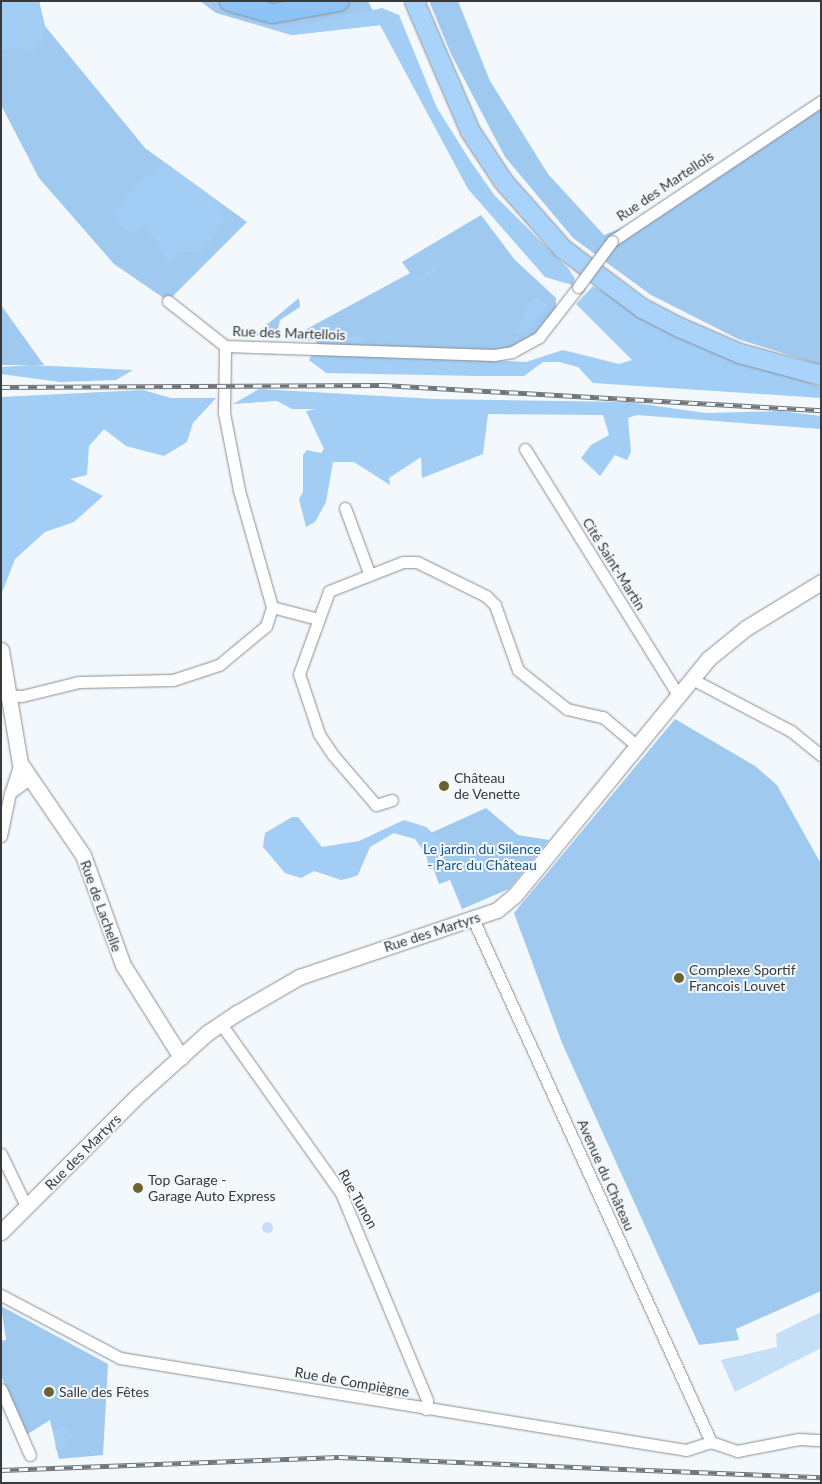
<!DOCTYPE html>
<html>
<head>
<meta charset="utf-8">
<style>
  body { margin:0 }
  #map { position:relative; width:822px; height:1484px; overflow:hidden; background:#f3f8fc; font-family:Lato,sans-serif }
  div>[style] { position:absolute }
  .green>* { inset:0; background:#a0c9f0 }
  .forest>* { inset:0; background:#a2cdf5 }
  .water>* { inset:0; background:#c5dff7 }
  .round { border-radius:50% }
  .roads { filter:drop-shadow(0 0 1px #8a8e92) drop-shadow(0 0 1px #8a8e92) }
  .minor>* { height:11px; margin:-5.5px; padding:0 5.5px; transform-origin:5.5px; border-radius:5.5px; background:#fff }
  .tertiary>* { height:15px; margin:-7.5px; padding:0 7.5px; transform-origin:7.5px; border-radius:7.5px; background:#fff }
  .primary>* { height:19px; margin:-9.5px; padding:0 9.5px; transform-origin:9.5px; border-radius:9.5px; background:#a9d3fa }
  .trunk>* { height:19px; margin:-9.5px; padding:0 9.5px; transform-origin:9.5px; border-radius:9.5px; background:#8cc4f8 }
  .rail>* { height:5px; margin-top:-2.5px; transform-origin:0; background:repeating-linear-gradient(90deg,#f3f8fc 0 9px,#717476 0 18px); box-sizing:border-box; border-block:1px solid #717476 }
  .bridges { filter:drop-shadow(0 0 1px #8a8e92) drop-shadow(0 0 1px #8a8e92) }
  .minor-bridge>* { height:11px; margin:-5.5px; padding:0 5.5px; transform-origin:5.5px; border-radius:5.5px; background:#fff }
  .dots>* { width:14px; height:14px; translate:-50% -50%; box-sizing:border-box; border:2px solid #f3f8fc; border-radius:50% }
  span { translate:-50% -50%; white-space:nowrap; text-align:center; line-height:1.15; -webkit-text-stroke:4px #f3f8fc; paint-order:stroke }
  .street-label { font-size:14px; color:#37393a }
  .poi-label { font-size:14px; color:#37393a }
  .left { translate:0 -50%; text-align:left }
  .park-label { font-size:14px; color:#145486 }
  .frame { position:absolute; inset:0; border:2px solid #37393a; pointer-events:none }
</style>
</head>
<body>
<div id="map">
  <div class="green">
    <i style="clip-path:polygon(1px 1px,39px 1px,45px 26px,145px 148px,247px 222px,168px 301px,114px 264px,39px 178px,1px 105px)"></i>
    <i style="clip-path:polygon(200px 1px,368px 1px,380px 25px,293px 35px,216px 13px)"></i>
    <i style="clip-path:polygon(429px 1px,458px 1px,490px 81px,548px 174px,604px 235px,670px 208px,821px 108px,821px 365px,738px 339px,651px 295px,573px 238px,505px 157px,451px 54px)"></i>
    <i style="clip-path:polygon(481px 215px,515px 260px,556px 298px,556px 308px,535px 334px,509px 349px,456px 353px,318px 346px,315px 339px,290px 338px,410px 273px,402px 262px)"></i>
    <i style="clip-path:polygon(299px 298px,300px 307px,280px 320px,277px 334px,253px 336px)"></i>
    <i style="clip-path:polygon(1px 305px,41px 361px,44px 365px,1px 365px)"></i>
    <i style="clip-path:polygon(675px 719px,755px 766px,777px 785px,821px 864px,821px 1291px,736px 1329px,739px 1340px,699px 1345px,562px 1043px,514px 913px)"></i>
    <i style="clip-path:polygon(486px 808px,518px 835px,549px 840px,509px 889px,462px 909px,450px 880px,439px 884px,422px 837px)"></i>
    <i style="clip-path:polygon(1px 1306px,108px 1364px,103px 1455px,59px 1459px,50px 1420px,26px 1435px,26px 1441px,1px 1375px,1px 1341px,6px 1340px)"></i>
  </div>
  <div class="forest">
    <i style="clip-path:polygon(1px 1px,39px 1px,44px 26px,42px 41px,33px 52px,15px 47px,3px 50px,1px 56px)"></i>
    <i style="clip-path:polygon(382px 8px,399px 15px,437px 108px,471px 162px,495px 196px,568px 268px,575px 279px,572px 285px,545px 277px,468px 189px,380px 25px,291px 35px,241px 20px,290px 27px)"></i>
    <i style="clip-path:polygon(164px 162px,211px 196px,226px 218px,203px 251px,180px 252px,171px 265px,145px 226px,138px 232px,126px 231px,113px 215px,134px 186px)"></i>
    <i style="clip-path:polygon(448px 261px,422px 281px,417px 280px,435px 265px)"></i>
    <i style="clip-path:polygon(593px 286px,675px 335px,821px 387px,821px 398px,593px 383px,578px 367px,559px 362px,543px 362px,524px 376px,479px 376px,326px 373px,309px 360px,314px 350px,526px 362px,563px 350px,619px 364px,632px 360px,576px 304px)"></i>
    <i style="clip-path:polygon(540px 297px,547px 306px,525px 334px,515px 334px,531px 300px)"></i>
    <i style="clip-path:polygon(349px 335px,365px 337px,363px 342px,289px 340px)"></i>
    <i style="clip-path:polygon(31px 365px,133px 370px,116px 380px,60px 382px,1px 374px,1px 367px)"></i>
    <i style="clip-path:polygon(259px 389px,434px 399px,629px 402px,705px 413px,781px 411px,821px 416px,821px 429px,637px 415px,628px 418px,631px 452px,627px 460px,615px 455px,600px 476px,581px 458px,591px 445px,609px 435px,603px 415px,488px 414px,483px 454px,422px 478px,421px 457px,389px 478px,390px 485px,354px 462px,333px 462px,326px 502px,315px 522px,306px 527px,299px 499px,303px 492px,303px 455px,307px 450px,321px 453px,324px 449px,306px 411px,316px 409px,292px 409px,277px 401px,233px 404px)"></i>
    <i style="clip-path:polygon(143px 390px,171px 398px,216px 398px,193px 423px,187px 442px,164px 456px,126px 446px,104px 429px,89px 446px,87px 475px,70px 479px,103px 496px,74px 522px,45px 532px,15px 559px,1px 595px,1px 397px)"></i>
    <i style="clip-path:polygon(292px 817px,298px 817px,322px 847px,359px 841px,404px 820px,426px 827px,440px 840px,441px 868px,429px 869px,426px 854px,415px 839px,394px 833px,370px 847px,358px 875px,350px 878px,341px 880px,314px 871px,301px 878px,285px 873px,263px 847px,265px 833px)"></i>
    <i style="clip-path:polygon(64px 1425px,73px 1435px,63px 1449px,56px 1450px,54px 1431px)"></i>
  </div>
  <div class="water">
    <i class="round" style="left:261.5px;top:1221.5px;width:11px;height:11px"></i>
    <i style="clip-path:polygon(821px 1312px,821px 1348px,735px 1392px,721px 1360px,777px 1347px,776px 1334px)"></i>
  </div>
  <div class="roads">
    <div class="minor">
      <i style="left:612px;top:241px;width:252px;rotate:-33.8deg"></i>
      <i style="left:168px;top:301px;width:73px;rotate:38.3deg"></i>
      <i style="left:525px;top:449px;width:290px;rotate:58.1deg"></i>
      <i style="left:345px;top:508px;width:69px;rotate:69.7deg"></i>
      <i style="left:272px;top:607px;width:48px;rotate:14.6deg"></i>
      <i style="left:692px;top:679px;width:112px;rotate:27.7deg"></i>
      <i style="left:791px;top:731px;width:38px;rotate:39deg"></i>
      <i style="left:3px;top:695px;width:19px;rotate:3deg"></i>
      <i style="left:22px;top:696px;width:59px;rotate:-13.8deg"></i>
      <i style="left:79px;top:682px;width:94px;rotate:-1.2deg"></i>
      <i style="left:173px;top:680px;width:48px;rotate:-18.1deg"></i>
      <i style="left:219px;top:665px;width:61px;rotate:-39.7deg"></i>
      <i style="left:266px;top:626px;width:20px;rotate:-72deg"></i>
      <i style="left:272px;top:607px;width:122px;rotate:-105.8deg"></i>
      <i style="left:239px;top:490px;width:78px;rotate:-101deg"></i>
      <i style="left:224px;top:413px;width:67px;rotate:-89.1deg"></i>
      <i style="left:225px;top:346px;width:269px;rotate:1.9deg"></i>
      <i style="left:494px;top:355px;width:18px;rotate:-9deg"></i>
      <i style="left:512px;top:352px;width:31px;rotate:-29deg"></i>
      <i style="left:539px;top:337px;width:63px;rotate:-52deg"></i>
      <i style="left:20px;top:763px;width:32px;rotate:108deg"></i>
      <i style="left:10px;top:793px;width:27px;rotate:-36deg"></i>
      <i style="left:392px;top:800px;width:17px;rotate:163deg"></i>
      <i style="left:376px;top:805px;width:66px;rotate:-130.7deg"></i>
      <i style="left:333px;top:755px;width:25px;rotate:-124deg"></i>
      <i style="left:319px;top:734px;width:63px;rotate:-108.4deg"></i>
      <i style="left:299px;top:674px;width:88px;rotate:-70.1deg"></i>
      <i style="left:329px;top:591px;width:79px;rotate:-21.4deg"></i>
      <i style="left:403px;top:562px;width:14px"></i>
      <i style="left:417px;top:562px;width:77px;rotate:26.2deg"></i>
      <i style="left:486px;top:596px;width:13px;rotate:45deg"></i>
      <i style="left:495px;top:605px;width:69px;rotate:70.5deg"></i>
      <i style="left:518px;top:670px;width:63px;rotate:38.5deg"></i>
      <i style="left:567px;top:709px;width:37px;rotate:13deg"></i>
      <i style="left:603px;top:717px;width:43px;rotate:40.3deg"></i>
      <i style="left:1px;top:836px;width:44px;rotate:-78.2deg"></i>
      <i style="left:473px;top:919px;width:575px;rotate:65.53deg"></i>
      <i style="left:221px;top:1024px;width:207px;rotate:54.6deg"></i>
      <i style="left:341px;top:1193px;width:224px;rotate:67.4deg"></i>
      <i style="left:427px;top:1400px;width:9px;rotate:96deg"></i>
      <i style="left:1px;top:1154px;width:60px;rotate:64.3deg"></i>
      <i style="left:1px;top:1295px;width:135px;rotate:27.9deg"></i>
      <i style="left:120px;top:1358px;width:573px;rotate:9.23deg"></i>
      <i style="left:686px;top:1450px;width:26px;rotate:-18deg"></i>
      <i style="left:1px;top:1389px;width:72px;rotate:66.3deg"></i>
      <i style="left:711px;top:1442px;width:28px;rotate:19deg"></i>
      <i style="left:737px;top:1451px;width:63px;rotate:-11deg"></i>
      <i style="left:799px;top:1439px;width:22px;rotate:3deg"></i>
    </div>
    <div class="tertiary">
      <i style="left:1px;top:650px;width:115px;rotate:80.5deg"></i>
      <i style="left:20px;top:763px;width:112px;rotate:55.6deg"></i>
      <i style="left:83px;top:855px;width:117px;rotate:70deg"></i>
      <i style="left:123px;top:965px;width:109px;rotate:57.8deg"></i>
      <i style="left:1px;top:1232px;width:191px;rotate:-45deg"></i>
      <i style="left:136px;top:1097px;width:96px;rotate:-42deg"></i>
      <i style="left:207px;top:1033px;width:36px;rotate:-34deg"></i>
      <i style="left:237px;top:1013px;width:72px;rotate:-30.1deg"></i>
      <i style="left:299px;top:977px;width:209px;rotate:-18.7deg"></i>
      <i style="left:497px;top:910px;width:23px;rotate:-40deg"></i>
      <i style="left:515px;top:895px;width:305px;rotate:-50.7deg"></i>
      <i style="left:708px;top:659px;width:49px;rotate:-39.2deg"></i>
      <i style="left:746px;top:628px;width:88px;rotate:-31.5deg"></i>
    </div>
    <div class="primary">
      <i style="left:414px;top:1px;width:142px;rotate:66.7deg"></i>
      <i style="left:470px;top:131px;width:60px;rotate:56.6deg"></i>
      <i style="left:503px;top:181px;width:89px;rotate:48.6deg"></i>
      <i style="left:562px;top:248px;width:100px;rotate:36.9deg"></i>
      <i style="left:642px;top:308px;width:42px;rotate:27.2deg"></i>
      <i style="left:679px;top:327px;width:65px;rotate:23.4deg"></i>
      <i style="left:739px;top:353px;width:85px;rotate:15deg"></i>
    </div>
    <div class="trunk">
      <i style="left:229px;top:1px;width:45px;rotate:15.6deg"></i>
      <i style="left:272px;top:13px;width:68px;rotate:-10.2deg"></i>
    </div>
  </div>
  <div class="rail">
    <i style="left:1px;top:387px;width:382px;rotate:-0.3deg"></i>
    <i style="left:383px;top:385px;width:439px;rotate:3.3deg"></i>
    <i style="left:1px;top:1470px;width:338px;rotate:-2.2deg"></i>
    <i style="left:339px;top:1457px;width:482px;rotate:2.4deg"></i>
  </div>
  <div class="bridges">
    <div class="minor-bridge">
      <i style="left:578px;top:287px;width:57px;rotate:-53.5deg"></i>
    </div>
  </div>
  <div class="dots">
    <i style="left:444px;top:786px;background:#6d622f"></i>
    <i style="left:679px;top:978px;background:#6d622f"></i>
    <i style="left:138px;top:1188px;background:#6d622f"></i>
    <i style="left:49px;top:1392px;background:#6d622f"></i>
  </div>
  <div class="street-label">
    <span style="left:665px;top:186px;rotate:-34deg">Rue des Martellois</span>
    <span style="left:289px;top:333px;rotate:2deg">Rue des Martellois</span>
    <span style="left:614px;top:564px;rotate:58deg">Cité Saint-Martin</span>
    <span style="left:101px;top:906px;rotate:70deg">Rue de Lachelle</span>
    <span style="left:432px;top:932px;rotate:-18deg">Rue des Martyrs</span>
    <span style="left:83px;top:1152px;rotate:-45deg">Rue des Martyrs</span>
    <span style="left:606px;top:1175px;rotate:66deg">Avenue du Château</span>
    <span style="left:358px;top:1199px;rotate:61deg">Rue Tunon</span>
    <span style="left:352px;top:1382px;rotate:10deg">Rue de Compiègne</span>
  </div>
  <div class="poi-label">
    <span class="left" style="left:454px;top:786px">Château<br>de Venette</span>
    <span class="left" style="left:689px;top:978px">Complexe Sportif<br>Francois Louvet</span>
    <span class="left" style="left:148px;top:1188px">Top Garage -<br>Garage Auto Express</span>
    <span class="left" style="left:59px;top:1392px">Salle des Fêtes</span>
  </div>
  <div class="park-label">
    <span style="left:482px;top:857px">Le jardin du Silence<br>- Parc du Château</span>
  </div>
  <div class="frame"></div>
</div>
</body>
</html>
